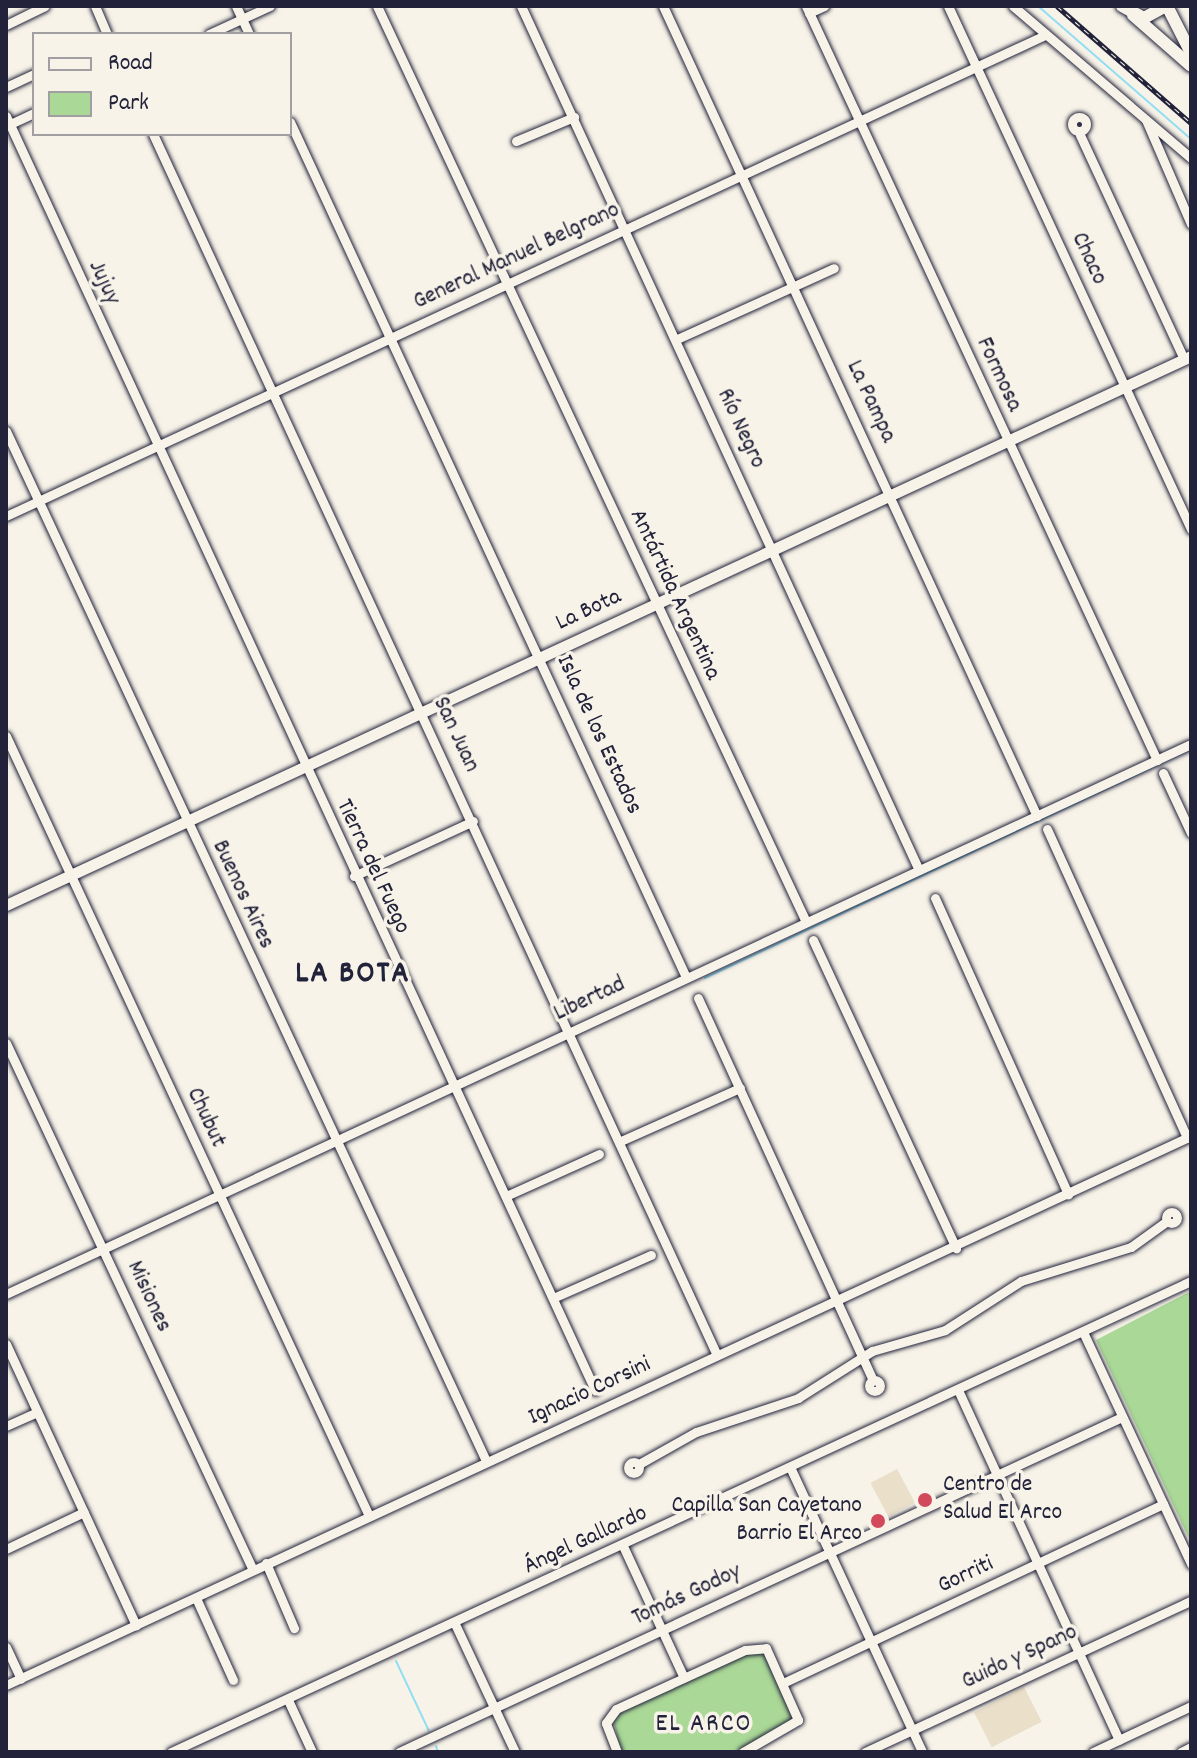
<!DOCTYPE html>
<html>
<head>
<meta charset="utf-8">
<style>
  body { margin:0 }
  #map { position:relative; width:1197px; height:1758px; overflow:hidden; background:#f7f3e8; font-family:Dekko,sans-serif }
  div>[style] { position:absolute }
  .built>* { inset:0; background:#eadfc9; transform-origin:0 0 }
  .green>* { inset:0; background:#aad897 }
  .stream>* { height:2px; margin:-1px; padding:0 1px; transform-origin:1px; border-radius:1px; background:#92def2 }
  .roads { filter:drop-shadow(0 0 2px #22223b) drop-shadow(0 0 2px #22223b) }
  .minor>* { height:9px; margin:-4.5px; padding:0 4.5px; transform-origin:4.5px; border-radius:4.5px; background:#f7f3e8 }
  .minor>.ring { margin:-4.5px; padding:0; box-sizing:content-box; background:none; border:9px solid #f7f3e8; border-radius:50% }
  .tertiary>* { height:11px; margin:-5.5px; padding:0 5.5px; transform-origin:5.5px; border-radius:5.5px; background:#f7f3e8 }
  .secondary>* { height:12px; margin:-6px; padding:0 6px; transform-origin:6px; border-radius:6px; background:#f7f3e8 }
  .rail>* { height:5px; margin-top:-2.5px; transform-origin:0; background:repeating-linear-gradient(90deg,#f7f3e8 0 6px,#22223b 0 12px); box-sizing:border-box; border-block:2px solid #22223b }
  .dots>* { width:22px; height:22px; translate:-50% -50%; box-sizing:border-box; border:4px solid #f7f3e8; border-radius:50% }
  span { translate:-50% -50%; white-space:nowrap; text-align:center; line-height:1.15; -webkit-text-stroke:7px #f7f3e8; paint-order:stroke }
  .street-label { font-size:24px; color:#22223b }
  .poi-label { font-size:24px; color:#22223b }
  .left { translate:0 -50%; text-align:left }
  .right { translate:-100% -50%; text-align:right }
  .neighbourhood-label { font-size:26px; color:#22223b; letter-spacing:2px }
  .district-label { font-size:32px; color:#22223b; font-weight:700; letter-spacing:2px }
  .frame { position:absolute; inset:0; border:8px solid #22223b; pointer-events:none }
  .legend { position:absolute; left:32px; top:32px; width:260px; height:104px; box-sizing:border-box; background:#f7f3e8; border:2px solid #a29fa3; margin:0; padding:10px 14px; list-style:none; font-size:24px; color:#22223b }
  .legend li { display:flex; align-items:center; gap:16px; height:40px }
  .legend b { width:40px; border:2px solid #a29fa3 }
</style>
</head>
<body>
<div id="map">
  <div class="built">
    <i style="left:897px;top:1469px;width:38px;height:30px;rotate:62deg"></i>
    <i style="left:1024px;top:1687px;width:39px;height:56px;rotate:63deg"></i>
  </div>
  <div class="green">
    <i style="clip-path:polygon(1191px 1291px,1191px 1543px,1096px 1340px)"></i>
    <i style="clip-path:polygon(764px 1652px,794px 1719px,785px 1728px,733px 1752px,621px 1752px,612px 1715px,746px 1653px)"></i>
  </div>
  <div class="stream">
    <i style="left:1038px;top:6px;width:203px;rotate:41deg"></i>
    <i style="left:705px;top:978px;width:537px;rotate:-25.23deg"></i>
    <i style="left:396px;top:1661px;width:77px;rotate:64.8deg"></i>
    <i style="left:436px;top:1746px;width:6px;rotate:72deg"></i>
  </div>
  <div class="roads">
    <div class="minor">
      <i style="left:95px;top:6px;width:30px;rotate:67deg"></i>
      <i style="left:236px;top:6px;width:31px;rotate:65deg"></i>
      <i style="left:377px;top:6px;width:1011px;rotate:64.9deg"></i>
      <i style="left:521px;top:6px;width:951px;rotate:65.27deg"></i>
      <i style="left:663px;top:6px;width:892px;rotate:65.22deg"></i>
      <i style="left:806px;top:6px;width:832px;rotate:65.04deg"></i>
      <i style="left:948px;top:6px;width:577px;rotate:65.08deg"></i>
      <i style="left:1013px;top:6px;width:234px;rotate:40.5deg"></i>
      <i style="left:809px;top:13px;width:17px;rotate:-25deg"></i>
      <i style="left:6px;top:25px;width:43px;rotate:-26deg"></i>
      <i style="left:209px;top:34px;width:67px;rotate:-24.7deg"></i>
      <i style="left:6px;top:87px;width:31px;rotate:-25deg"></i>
      <i style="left:6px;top:116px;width:1404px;rotate:65.19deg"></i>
      <i class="ring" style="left:1072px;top:117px;width:5px;height:5px"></i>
      <i style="left:1146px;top:120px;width:113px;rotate:66.6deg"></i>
      <i style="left:290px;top:122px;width:942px;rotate:65.15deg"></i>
      <i style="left:6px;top:126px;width:31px;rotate:-25deg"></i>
      <i style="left:153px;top:134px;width:1345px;rotate:65.21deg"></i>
      <i style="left:1080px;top:135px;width:247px;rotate:65.1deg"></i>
      <i style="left:516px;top:141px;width:63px;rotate:-22.5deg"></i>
      <i style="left:677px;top:339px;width:172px;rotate:-24.3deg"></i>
      <i style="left:6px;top:431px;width:1136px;rotate:65.01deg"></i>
      <i style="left:6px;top:516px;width:1145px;rotate:-24.84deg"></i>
      <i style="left:6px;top:736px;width:860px;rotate:65.04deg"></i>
      <i style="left:1163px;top:773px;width:66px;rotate:65deg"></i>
      <i style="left:1047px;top:829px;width:339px;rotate:65.6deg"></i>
      <i style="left:354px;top:876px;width:131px;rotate:-24.8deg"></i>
      <i style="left:935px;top:898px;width:325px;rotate:65.8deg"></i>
      <i style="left:813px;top:940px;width:340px;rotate:65.1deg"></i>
      <i style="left:698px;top:998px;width:421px;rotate:65.4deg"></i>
      <i style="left:6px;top:1043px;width:582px;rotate:64.89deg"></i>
      <i style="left:623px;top:1140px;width:128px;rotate:-24deg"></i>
      <i style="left:506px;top:1196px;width:102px;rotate:-24.3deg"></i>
      <i class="ring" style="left:1166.5px;top:1212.5px;width:2px;height:2px"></i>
      <i style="left:6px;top:1294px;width:1306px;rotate:-24.9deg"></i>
      <i style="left:553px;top:1298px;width:107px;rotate:-23.7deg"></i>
      <i style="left:1083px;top:1332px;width:256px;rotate:65deg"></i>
      <i style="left:6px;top:1344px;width:310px;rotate:65.2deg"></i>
      <i class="ring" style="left:869.5px;top:1380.5px;width:2px;height:2px"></i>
      <i style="left:958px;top:1390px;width:385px;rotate:65.3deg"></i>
      <i style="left:6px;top:1426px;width:34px;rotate:-24deg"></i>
      <i class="ring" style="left:628.5px;top:1462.5px;width:2px;height:2px"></i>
      <i style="left:639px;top:1464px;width:65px;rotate:-29.3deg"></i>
      <i style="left:696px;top:1432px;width:108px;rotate:-18.4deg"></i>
      <i style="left:798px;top:1398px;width:88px;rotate:-32.4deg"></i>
      <i style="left:872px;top:1351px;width:76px;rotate:-16deg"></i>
      <i style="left:945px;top:1330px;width:90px;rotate:-32.8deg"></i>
      <i style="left:1021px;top:1281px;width:115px;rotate:-17.2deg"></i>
      <i style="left:1131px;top:1247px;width:44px;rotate:-35.8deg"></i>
      <i style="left:790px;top:1467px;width:314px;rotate:65.1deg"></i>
      <i style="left:623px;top:1546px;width:145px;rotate:65.2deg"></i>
      <i style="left:6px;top:1549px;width:86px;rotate:-25.4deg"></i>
      <i style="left:266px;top:1563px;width:71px;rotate:66.7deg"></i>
      <i style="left:196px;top:1598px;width:90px;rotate:65.7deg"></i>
      <i style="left:455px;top:1624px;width:141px;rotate:64.9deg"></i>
      <i style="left:6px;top:1647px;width:35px;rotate:65deg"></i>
      <i style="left:785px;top:1682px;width:418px;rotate:-25.2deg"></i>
      <i style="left:6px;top:1685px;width:1306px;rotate:-24.86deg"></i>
      <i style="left:288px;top:1700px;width:57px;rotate:65.2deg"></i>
      <i style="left:171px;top:1752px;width:1123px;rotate:-24.79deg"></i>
      <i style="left:399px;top:1752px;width:797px;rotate:-24.86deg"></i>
      <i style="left:617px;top:1752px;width:31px;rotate:-111deg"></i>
      <i style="left:606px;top:1723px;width:17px;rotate:-54deg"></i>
      <i style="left:616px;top:1709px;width:142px;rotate:-24.6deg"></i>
      <i style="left:745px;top:1650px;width:21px;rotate:-5deg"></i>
      <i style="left:766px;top:1648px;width:79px;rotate:66deg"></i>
      <i style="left:798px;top:1720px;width:64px;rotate:149.8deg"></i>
      <i style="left:865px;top:1752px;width:359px;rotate:-24.9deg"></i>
      <i style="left:1093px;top:1752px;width:108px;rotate:-25.1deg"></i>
      <i style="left:1181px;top:1752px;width:11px;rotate:-27deg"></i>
    </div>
    <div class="tertiary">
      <i style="left:6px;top:905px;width:1306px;rotate:-24.86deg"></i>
    </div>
    <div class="secondary">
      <i style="left:1122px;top:6px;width:25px;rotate:29deg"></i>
      <i style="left:1144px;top:18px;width:25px;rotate:-29deg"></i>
      <i style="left:1167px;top:6px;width:53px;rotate:62.9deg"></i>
      <i style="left:1133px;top:15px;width:77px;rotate:41.3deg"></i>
    </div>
  </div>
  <div class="rail">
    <i style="left:1057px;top:6px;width:178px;rotate:41.1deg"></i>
  </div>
  <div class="dots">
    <i style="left:925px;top:1500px;background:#d1495b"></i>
    <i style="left:878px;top:1521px;background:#d1495b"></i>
  </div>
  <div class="street-label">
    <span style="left:517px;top:257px;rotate:-25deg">General Manuel Belgrano</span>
    <span style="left:1088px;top:259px;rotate:65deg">Chaco</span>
    <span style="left:103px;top:283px;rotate:65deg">Jujuy</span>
    <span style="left:998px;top:375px;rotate:65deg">Formosa</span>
    <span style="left:870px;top:402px;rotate:65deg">La Pampa</span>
    <span style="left:740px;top:429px;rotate:65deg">Río Negro</span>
    <span style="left:674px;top:595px;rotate:65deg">Antártida Argentina</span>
    <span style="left:589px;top:611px;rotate:-25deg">La Bota</span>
    <span style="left:455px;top:735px;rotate:65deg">San Juan</span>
    <span style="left:598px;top:735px;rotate:65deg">Isla de los Estados</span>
    <span style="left:372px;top:867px;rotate:65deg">Tierra del Fuego</span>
    <span style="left:242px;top:895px;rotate:65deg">Buenos Aires</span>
    <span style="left:590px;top:1000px;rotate:-25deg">Libertad</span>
    <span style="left:205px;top:1118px;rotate:65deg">Chubut</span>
    <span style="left:148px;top:1297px;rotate:65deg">Misiones</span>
    <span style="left:590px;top:1392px;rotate:-25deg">Ignacio Corsini</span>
    <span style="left:586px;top:1541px;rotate:-25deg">Ángel Gallardo</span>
    <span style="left:966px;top:1576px;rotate:-25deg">Gorriti</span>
    <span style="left:687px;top:1596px;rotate:-25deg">Tomás Godoy</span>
    <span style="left:1020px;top:1658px;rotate:-25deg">Guido y Spano</span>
  </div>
  <div class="poi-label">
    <span class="left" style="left:943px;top:1500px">Centro de<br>Salud El Arco</span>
    <span class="right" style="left:862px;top:1521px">Capilla San Cayetano<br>Barrio El Arco</span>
  </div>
  <div class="neighbourhood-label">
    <span style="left:704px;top:1725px">EL ARCO</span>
  </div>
  <div class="district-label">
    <span style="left:353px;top:975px">LA BOTA</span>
  </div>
  <div class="frame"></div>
  <ul class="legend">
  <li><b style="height:10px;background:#f7f3e8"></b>Road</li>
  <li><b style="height:22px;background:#aad897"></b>Park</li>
  </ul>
</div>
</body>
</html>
